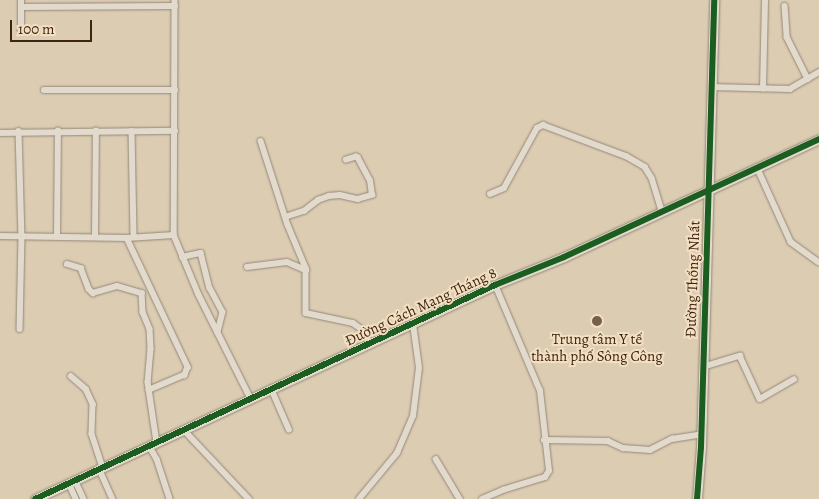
<!DOCTYPE html>
<html>
<head>
<meta charset="utf-8">
<style>
  body { margin:0 }
  #map { position:relative; width:819px; height:499px; overflow:hidden; background:#dcccb2; font-family:Alegreya,serif }
  div>[style] { position:absolute }
  .roads { filter:drop-shadow(0 0 1px #948877) drop-shadow(0 0 1px #948877) }
  .street>* { height:5.5px; margin:-2.75px; padding:0 2.75px; transform-origin:2.75px; border-radius:2.75px; background:#e2dacd }
  .secondary>* { height:9px; margin:-4.5px; padding:0 4.5px; transform-origin:4.5px; border-radius:4.5px; background:#e2dacd }
  .cycleway>* { height:6px; margin:-3px; padding:0 3px; transform-origin:3px; border-radius:3px; background:#1b5e20 }
  .dots>* { width:14px; height:14px; translate:-50% -50%; box-sizing:border-box; border:2px solid #f3e0c2; border-radius:50% }
  span { translate:-50% -50%; white-space:nowrap; text-align:center; line-height:1.15; -webkit-text-stroke:4px #f3e0c2; paint-order:stroke }
  .street-label { font-size:15px; color:#402413 }
  .poi-label { font-size:15px; color:#402413 }
  .scale { position:absolute; left:10px; top:20px; width:82px; height:22px; box-sizing:border-box; border:2px solid #402413; border-top:0; padding-left:6px; font-size:15px; line-height:18px; white-space:nowrap; color:#402413; -webkit-text-stroke:4px #f3e0c2; paint-order:stroke }
</style>
</head>
<body>
<div id="map">
  <div class="roads">
    <div class="street">
      <i style="left:175px;top:0;width:235px;rotate:90.2deg"></i>
      <i style="left:174px;top:235px;width:65px;rotate:67.4deg"></i>
      <i style="left:199px;top:295px;width:116px;rotate:63.4deg"></i>
      <i style="left:785px;top:6px;width:31px;rotate:86deg"></i>
      <i style="left:787px;top:37px;width:47px;rotate:63.4deg"></i>
      <i style="left:21px;top:7px;width:154px;rotate:-0.4deg"></i>
      <i style="left:21px;top:31px;width:31px;rotate:-90deg"></i>
      <i style="left:711px;top:87px;width:79px;rotate:1.5deg"></i>
      <i style="left:790px;top:89px;width:34px;rotate:-30deg"></i>
      <i style="left:763px;top:89px;width:89px;rotate:-88.7deg"></i>
      <i style="left:44px;top:90px;width:131px"></i>
      <i style="left:19px;top:131px;width:105px;rotate:88.4deg"></i>
      <i style="left:22px;top:236px;width:93px;rotate:91.2deg"></i>
      <i style="left:132px;top:131px;width:106px;rotate:88.9deg"></i>
      <i style="left:0;top:133px;width:175px;rotate:-0.7deg"></i>
      <i style="left:261px;top:141px;width:88px;rotate:72.2deg"></i>
      <i style="left:288px;top:225px;width:47px;rotate:67.3deg"></i>
      <i style="left:306px;top:268px;width:45px;rotate:90deg"></i>
      <i style="left:306px;top:313px;width:48px;rotate:12deg"></i>
      <i style="left:353px;top:323px;width:12px;rotate:35deg"></i>
      <i style="left:363px;top:330px;width:16px;rotate:63deg"></i>
      <i style="left:757px;top:167px;width:82px;rotate:65.6deg"></i>
      <i style="left:791px;top:242px;width:34px;rotate:36deg"></i>
      <i style="left:490px;top:194px;width:15px;rotate:-23deg"></i>
      <i style="left:504px;top:188px;width:68px;rotate:-61.2deg"></i>
      <i style="left:537px;top:128px;width:7px;rotate:-27deg"></i>
      <i style="left:543px;top:125px;width:89px;rotate:20.5deg"></i>
      <i style="left:626px;top:156px;width:22px;rotate:30deg"></i>
      <i style="left:645px;top:167px;width:13px;rotate:58deg"></i>
      <i style="left:652px;top:178px;width:34px;rotate:73deg"></i>
      <i style="left:285px;top:217px;width:20px;rotate:-18deg"></i>
      <i style="left:304px;top:211px;width:18px;rotate:-38deg"></i>
      <i style="left:318px;top:200px;width:12px;rotate:-20deg"></i>
      <i style="left:329px;top:196px;width:11px;rotate:-5deg"></i>
      <i style="left:340px;top:195px;width:18px;rotate:13deg"></i>
      <i style="left:358px;top:199px;width:15px;rotate:-16deg"></i>
      <i style="left:372px;top:195px;width:14px;rotate:-98deg"></i>
      <i style="left:370px;top:181px;width:26px;rotate:-118deg"></i>
      <i style="left:358px;top:158px;width:2px;rotate:-153deg"></i>
      <i style="left:356px;top:157px;width:10px;rotate:163deg"></i>
      <i style="left:0;top:236px;width:127px;rotate:0.9deg"></i>
      <i style="left:127px;top:238px;width:47px;rotate:-3.7deg"></i>
      <i style="left:57px;top:237px;width:106px;rotate:-89.5deg"></i>
      <i style="left:95px;top:237px;width:106px;rotate:-89.5deg"></i>
      <i style="left:127px;top:238px;width:143px;rotate:64.7deg"></i>
      <i style="left:188px;top:367px;width:9px;rotate:111deg"></i>
      <i style="left:185px;top:375px;width:39px;rotate:157deg"></i>
      <i style="left:182px;top:257px;width:19px;rotate:-12deg"></i>
      <i style="left:201px;top:253px;width:36px;rotate:76deg"></i>
      <i style="left:210px;top:288px;width:27px;rotate:62deg"></i>
      <i style="left:223px;top:312px;width:21px;rotate:104deg"></i>
      <i style="left:67px;top:264px;width:15px;rotate:16deg"></i>
      <i style="left:81px;top:268px;width:22px;rotate:69deg"></i>
      <i style="left:89px;top:289px;width:6px;rotate:45deg"></i>
      <i style="left:93px;top:293px;width:25px;rotate:-16deg"></i>
      <i style="left:117px;top:286px;width:26px;rotate:16deg"></i>
      <i style="left:142px;top:293px;width:19px;rotate:87deg"></i>
      <i style="left:143px;top:312px;width:18px;rotate:68deg"></i>
      <i style="left:150px;top:329px;width:20px;rotate:87deg"></i>
      <i style="left:151px;top:349px;width:33px;rotate:95deg"></i>
      <i style="left:148px;top:382px;width:62px;rotate:81.6deg"></i>
      <i style="left:247px;top:267px;width:40px;rotate:-7.1deg"></i>
      <i style="left:287px;top:262px;width:21px;rotate:23deg"></i>
      <i style="left:703px;top:367px;width:39px;rotate:-17deg"></i>
      <i style="left:740px;top:356px;width:47px;rotate:65.1deg"></i>
      <i style="left:760px;top:399px;width:39px;rotate:-30deg"></i>
      <i style="left:71px;top:376px;width:20px;rotate:41deg"></i>
      <i style="left:86px;top:389px;width:17px;rotate:65deg"></i>
      <i style="left:93px;top:404px;width:30px;rotate:92deg"></i>
      <i style="left:92px;top:434px;width:35px;rotate:72deg"></i>
      <i style="left:272px;top:390px;width:43px;rotate:66.4deg"></i>
      <i style="left:184px;top:430px;width:95px;rotate:46.7deg"></i>
      <i style="left:544px;top:440px;width:64px;rotate:0.9deg"></i>
      <i style="left:608px;top:441px;width:17px;rotate:25deg"></i>
      <i style="left:623px;top:448px;width:27px;rotate:4deg"></i>
      <i style="left:650px;top:450px;width:25px;rotate:-27deg"></i>
      <i style="left:672px;top:439px;width:30px;rotate:-9deg"></i>
      <i style="left:150px;top:447px;width:14px;rotate:60deg"></i>
      <i style="left:157px;top:459px;width:42px;rotate:72deg"></i>
      <i style="left:436px;top:459px;width:47px;rotate:59deg"></i>
      <i style="left:99px;top:468px;width:34px;rotate:66deg"></i>
      <i style="left:75px;top:480px;width:21px;rotate:65deg"></i>
      <i style="left:69px;top:483px;width:17px;rotate:66deg"></i>
      <i style="left:359px;top:499px;width:60px;rotate:-50.4deg"></i>
      <i style="left:397px;top:453px;width:40px;rotate:-66.6deg"></i>
      <i style="left:413px;top:416px;width:48px;rotate:-82.9deg"></i>
      <i style="left:419px;top:368px;width:44px;rotate:-97.8deg"></i>
      <i style="left:482px;top:499px;width:23px;rotate:-23deg"></i>
      <i style="left:503px;top:490px;width:44px;rotate:-17.2deg"></i>
      <i style="left:545px;top:477px;width:7px;rotate:-56deg"></i>
      <i style="left:549px;top:471px;width:81px;rotate:-96.4deg"></i>
      <i style="left:540px;top:391px;width:115px;rotate:-113deg"></i>
    </div>
    <div class="secondary">
      <i style="left:35px;top:499px;width:507px;rotate:-24.95deg"></i>
      <i style="left:495px;top:285px;width:74px;rotate:-22.1deg"></i>
      <i style="left:564px;top:257px;width:281px;rotate:-24.8deg"></i>
      <i style="left:697px;top:499px;width:52px;rotate:-85.6deg"></i>
      <i style="left:701px;top:447px;width:447px;rotate:-88.3deg"></i>
    </div>
  </div>
  <div class="cycleway">
    <i style="left:35px;top:499px;width:507px;rotate:-24.95deg"></i>
    <i style="left:495px;top:285px;width:74px;rotate:-22.1deg"></i>
    <i style="left:564px;top:257px;width:281px;rotate:-24.8deg"></i>
    <i style="left:697px;top:499px;width:52px;rotate:-85.6deg"></i>
    <i style="left:701px;top:447px;width:447px;rotate:-88.3deg"></i>
  </div>
  <div class="dots">
    <i style="left:597px;top:321px;background:#775f4b"></i>
  </div>
  <div class="street-label">
    <span style="left:693px;top:279px;rotate:-88deg">Đường Thống Nhất</span>
    <span style="left:421px;top:307px;rotate:-25deg">Đường Cách Mạng Tháng 8</span>
  </div>
  <div class="poi-label">
    <span style="left:597px;top:348px">Trung tâm Y tế<br>thành phố Sông Công</span>
  </div>
  <div class="scale">100 m</div>
</div>
</body>
</html>
